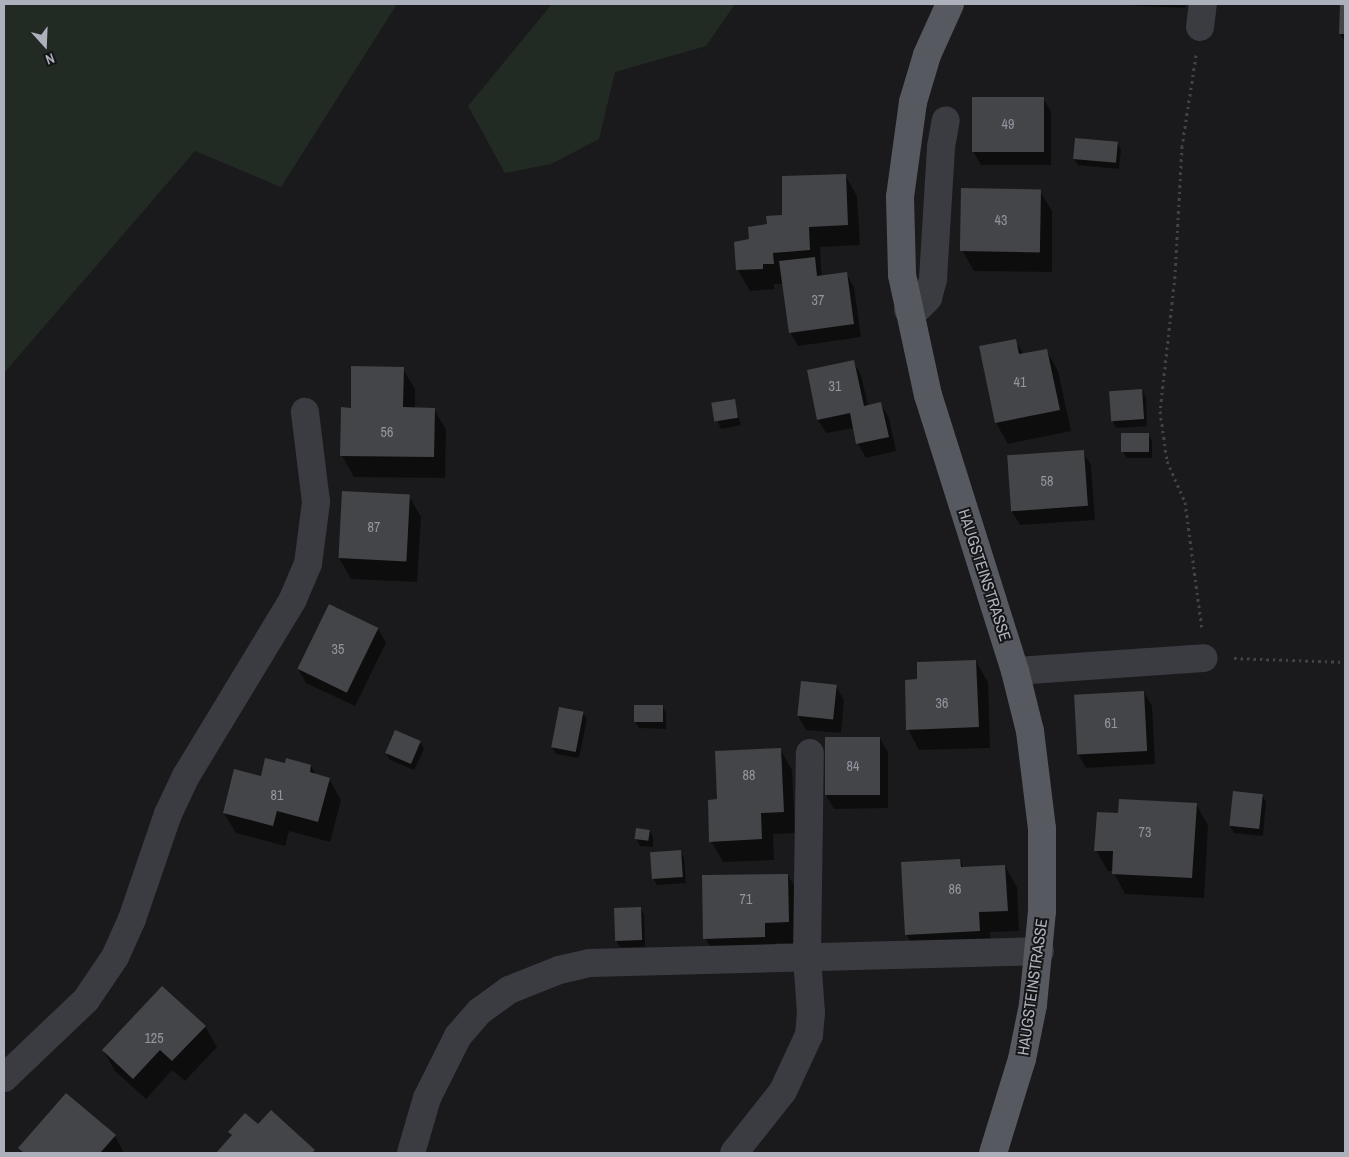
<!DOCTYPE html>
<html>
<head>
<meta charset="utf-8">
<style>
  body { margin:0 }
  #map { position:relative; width:1349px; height:1157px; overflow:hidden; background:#1a1a1c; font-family:"Archivo Narrow",sans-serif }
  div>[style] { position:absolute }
  .green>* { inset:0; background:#222b23 }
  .shadow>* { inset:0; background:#0007 }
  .building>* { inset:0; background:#444549; transform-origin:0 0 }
  .path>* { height:3px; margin-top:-1.5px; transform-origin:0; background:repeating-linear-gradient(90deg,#414349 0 2.5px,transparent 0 6.5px) }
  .minor>* { height:28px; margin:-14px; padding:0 14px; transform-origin:14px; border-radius:14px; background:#3b3c42 }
  .major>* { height:28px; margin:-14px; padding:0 14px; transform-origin:14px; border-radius:14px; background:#575961 }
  span { translate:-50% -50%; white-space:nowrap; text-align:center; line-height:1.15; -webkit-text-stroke:4px #151517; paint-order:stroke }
  .number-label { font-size:14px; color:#92969f }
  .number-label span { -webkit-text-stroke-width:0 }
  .street-label { font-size:16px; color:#acb1bc }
  .frame { position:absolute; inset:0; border:5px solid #acb1bc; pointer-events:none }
  .north { position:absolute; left:20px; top:20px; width:50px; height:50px; -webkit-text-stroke:4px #151517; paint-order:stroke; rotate:160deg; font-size:14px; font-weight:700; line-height:20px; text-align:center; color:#acb1bc }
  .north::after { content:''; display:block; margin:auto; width:18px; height:22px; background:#acb1bc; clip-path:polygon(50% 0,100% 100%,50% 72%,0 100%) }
</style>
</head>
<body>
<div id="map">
  <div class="green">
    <i style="clip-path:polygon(4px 4px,397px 4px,281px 187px,195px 151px,4px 373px)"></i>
    <i style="clip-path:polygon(552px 4px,735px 4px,706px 46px,615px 72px,599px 139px,551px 164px,505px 173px,468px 106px)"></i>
  </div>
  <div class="shadow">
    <i style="clip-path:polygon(1101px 4px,1185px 4px,1185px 8px)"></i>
    <i style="clip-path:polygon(1341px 4px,1345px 4px,1345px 42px,1340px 34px)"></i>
    <i style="clip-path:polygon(1043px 98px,1051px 112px,1051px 165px,981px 165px,973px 151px)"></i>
    <i style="clip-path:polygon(1118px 143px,1121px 150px,1119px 169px,1078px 165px,1074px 159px)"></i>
    <i style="clip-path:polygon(845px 175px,857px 196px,860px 245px,820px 247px,821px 270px,822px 277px,846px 273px,854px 287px,861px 337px,798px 346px,790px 332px,784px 284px,774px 284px,774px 289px,750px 291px,738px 270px,751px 240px)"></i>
    <i style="clip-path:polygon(1040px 191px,1052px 211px,1052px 272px,974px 271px,962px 250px)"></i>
    <i style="clip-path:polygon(1015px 340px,1024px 355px,1046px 350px,1058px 371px,1071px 431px,1008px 444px,996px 423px,980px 347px)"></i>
    <i style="clip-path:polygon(853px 361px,861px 375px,868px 406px,881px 404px,889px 418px,896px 451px,866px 458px,858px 444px,854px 428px,826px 433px,818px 420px)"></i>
    <i style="clip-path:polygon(403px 369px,415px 389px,415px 409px,434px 409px,446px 430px,445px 478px,354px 477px,342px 456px,352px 409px)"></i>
    <i style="clip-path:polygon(1142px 391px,1146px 397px,1147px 426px,1116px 428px,1113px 421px)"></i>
    <i style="clip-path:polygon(734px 401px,741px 425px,721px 429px,718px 422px)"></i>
    <i style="clip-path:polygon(1148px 434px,1152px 441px,1152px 458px,1127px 458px,1123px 452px)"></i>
    <i style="clip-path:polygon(1083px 452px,1091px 465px,1095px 520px,1020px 525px,1012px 512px)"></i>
    <i style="clip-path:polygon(409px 496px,421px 517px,417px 582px,351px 579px,339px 558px)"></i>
    <i style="clip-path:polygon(378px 629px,386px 643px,355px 706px,306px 683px,298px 669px)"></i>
    <i style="clip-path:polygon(976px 661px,988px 682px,990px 748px,919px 750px,908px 729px,919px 680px)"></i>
    <i style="clip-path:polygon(836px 686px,844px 700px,841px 733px,806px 730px,798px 716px)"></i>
    <i style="clip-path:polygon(1144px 692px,1152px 706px,1155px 764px,1086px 768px,1078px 754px)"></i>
    <i style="clip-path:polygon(663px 707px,666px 713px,666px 729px,639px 728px,635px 722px)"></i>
    <i style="clip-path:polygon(583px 713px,587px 719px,579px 758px,556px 754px,552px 747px)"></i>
    <i style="clip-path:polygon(880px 738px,888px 752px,888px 808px,834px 809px,826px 795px)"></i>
    <i style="clip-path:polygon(420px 742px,424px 749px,414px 770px,390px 760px,386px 753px)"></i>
    <i style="clip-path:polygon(780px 749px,792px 770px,795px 833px,773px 834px,774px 860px,723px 862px,711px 841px,718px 800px)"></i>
    <i style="clip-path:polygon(286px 765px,311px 766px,316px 775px,329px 779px,341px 800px,330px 842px,289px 831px,285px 846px,236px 833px,224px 813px,261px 777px)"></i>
    <i style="clip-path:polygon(1262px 795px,1266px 802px,1263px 836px,1234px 833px,1230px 826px)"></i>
    <i style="clip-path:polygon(1196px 804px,1208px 825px,1204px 898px,1125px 894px,1113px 871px,1108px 871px,1096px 850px,1120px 814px)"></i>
    <i style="clip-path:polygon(650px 831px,653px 837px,653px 847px,640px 846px,636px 839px)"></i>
    <i style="clip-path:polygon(680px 852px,684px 858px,686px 883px,657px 885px,653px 878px)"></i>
    <i style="clip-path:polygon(960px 860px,964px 868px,1005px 866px,1017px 887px,1019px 931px,990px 932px,991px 952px,918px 955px,906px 934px)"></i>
    <i style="clip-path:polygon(788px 875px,800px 896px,801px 943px,776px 943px,777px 958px,717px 959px,705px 938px)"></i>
    <i style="clip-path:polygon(640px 908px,644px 915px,645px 947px,620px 947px,616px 941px)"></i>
    <i style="clip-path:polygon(205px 1026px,217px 1047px,185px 1081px,172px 1070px,146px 1099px,115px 1071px,103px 1050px)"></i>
    <i style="clip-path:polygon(258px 1125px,314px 1151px,316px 1153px,218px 1153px,232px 1137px,230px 1132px)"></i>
    <i style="clip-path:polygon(115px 1136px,124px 1153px,23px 1153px,20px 1149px)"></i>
  </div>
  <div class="building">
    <i style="clip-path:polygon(1340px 4px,1345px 4px,1345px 34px,1339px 34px)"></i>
    <i style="left:972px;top:97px;width:72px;height:55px"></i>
    <i style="left:1075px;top:138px;width:43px;height:21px;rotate:5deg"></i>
    <i style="clip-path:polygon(846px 174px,848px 225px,809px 227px,810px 250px,773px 253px,774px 264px,763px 264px,763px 269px,736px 270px,734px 242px,749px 239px,748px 227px,767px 224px,766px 216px,782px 215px,782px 176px)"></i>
    <i style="left:961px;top:188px;width:80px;height:63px;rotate:1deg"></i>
    <i style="clip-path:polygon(815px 257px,817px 276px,847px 272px,854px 324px,789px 333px,779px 261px)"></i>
    <i style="clip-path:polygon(1016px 339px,1019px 354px,1047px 349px,1060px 410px,995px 423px,979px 346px)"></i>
    <i style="clip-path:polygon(854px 360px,864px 406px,881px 402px,889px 437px,856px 444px,850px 413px,817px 420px,807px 370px)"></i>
    <i style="clip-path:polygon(351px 366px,404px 367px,403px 407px,435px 408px,434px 457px,340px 456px,341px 407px,351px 408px)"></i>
    <i style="left:1142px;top:389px;width:30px;height:33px;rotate:86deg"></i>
    <i style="left:735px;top:399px;width:19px;height:24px;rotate:81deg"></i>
    <i style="left:1121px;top:433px;width:28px;height:19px"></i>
    <i style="left:1084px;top:450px;width:56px;height:77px;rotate:86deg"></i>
    <i style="left:342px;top:491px;width:68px;height:67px;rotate:3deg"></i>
    <i style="left:329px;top:604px;width:55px;height:72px;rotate:26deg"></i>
    <i style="clip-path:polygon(976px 660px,979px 727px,906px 730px,905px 680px,917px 679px,917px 662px)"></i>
    <i style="left:801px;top:681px;width:36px;height:35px;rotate:6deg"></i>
    <i style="left:1144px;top:691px;width:60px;height:70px;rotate:87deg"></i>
    <i style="left:634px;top:705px;width:29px;height:17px"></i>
    <i style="left:559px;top:707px;width:25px;height:41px;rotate:11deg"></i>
    <i style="left:395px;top:730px;width:28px;height:25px;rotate:23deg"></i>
    <i style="left:825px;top:737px;width:55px;height:58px"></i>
    <i style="clip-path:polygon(781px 748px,784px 812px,761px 813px,762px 839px,709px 842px,708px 800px,717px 799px,715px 751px)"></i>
    <i style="clip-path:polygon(265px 758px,285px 763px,286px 758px,311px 765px,310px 772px,330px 778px,318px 822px,277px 811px,273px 826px,223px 813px,234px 769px,261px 776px)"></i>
    <i style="left:1233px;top:791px;width:30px;height:35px;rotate:6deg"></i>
    <i style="clip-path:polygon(1119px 799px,1197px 803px,1192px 878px,1112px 874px,1113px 851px,1094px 851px,1097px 812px,1118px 813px)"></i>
    <i style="left:636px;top:828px;width:14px;height:11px;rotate:8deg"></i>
    <i style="left:681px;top:850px;width:27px;height:31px;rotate:86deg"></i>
    <i style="clip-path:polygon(960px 859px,961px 867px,1005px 865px,1008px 911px,979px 912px,980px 931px,905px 935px,901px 862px)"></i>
    <i style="clip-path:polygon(788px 874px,789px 922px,765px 923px,765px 937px,703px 939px,702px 875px)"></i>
    <i style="left:641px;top:907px;width:33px;height:27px;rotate:88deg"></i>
    <i style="clip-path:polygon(162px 986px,206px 1026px,172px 1061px,160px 1050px,133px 1079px,102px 1050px)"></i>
    <i style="clip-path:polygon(66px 1093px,116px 1135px,100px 1153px,24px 1153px,18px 1148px)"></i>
    <i style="clip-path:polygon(271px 1110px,315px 1150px,312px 1153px,216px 1153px,232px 1135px,228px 1132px,245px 1113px,258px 1124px)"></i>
  </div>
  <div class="path">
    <i style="left:1196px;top:55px;width:92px;rotate:98.7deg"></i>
    <i style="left:1182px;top:146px;width:130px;rotate:93.1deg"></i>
    <i style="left:1175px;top:276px;width:136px;rotate:96.3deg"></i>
    <i style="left:1160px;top:411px;width:50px;rotate:82deg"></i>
    <i style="left:1167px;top:461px;width:45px;rotate:66.3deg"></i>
    <i style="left:1185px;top:502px;width:128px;rotate:82.4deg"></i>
    <i style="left:1234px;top:658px;width:111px;rotate:2.1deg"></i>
  </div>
  <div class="minor">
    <i style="left:1200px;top:27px;width:23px;rotate:-83deg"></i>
    <i style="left:908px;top:310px;width:11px;rotate:-15deg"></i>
    <i style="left:919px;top:307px;width:13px;rotate:-45deg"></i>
    <i style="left:928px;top:298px;width:20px;rotate:-75deg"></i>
    <i style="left:933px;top:279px;width:132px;rotate:-86.5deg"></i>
    <i style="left:941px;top:147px;width:27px;rotate:-80deg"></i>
    <i style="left:1015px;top:671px;width:189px;rotate:-3.9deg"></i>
    <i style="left:4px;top:1078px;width:113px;rotate:-43.6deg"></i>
    <i style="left:86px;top:1000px;width:52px;rotate:-56deg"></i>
    <i style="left:115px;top:957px;width:42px;rotate:-65.9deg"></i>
    <i style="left:132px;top:919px;width:111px;rotate:-71.1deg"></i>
    <i style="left:168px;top:814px;width:42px;rotate:-64.7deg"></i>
    <i style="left:186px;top:776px;width:207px;rotate:-58.8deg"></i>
    <i style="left:293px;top:599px;width:38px;rotate:-67deg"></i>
    <i style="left:308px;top:564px;width:63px;rotate:-82.6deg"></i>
    <i style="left:316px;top:502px;width:91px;rotate:-97deg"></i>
    <i style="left:411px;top:1153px;width:57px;rotate:-73.8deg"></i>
    <i style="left:427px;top:1098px;width:69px;rotate:-63.4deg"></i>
    <i style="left:458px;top:1036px;width:33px;rotate:-49deg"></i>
    <i style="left:480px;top:1011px;width:36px;rotate:-36deg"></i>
    <i style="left:509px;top:990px;width:54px;rotate:-21.8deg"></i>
    <i style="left:559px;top:970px;width:31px;rotate:-13deg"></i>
    <i style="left:589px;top:963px;width:451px;rotate:-1.5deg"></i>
    <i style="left:734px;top:1153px;width:79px;rotate:-51.7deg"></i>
    <i style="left:783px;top:1091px;width:62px;rotate:-65.1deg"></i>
    <i style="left:809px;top:1035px;width:22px;rotate:-85deg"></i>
    <i style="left:811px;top:1013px;width:56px;rotate:-94.1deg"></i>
    <i style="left:807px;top:957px;width:204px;rotate:-89.2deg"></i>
  </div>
  <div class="major">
    <i style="left:950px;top:4px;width:56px;rotate:114.3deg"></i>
    <i style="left:927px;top:55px;width:49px;rotate:106.6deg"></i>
    <i style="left:913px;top:102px;width:96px;rotate:97.8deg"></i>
    <i style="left:900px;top:197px;width:78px;rotate:88.5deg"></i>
    <i style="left:902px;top:275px;width:123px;rotate:77.8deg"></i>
    <i style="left:928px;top:395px;width:289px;rotate:72.5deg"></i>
    <i style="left:1015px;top:671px;width:62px;rotate:76deg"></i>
    <i style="left:1030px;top:731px;width:99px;rotate:83deg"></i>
    <i style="left:1042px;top:829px;width:82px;rotate:90deg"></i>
    <i style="left:1042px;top:911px;width:94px;rotate:95.5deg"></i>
    <i style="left:1033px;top:1005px;width:55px;rotate:101.5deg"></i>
    <i style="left:1022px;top:1059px;width:98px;rotate:107.1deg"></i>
  </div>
  <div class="number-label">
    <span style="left:1008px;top:124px">49</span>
    <span style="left:1001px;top:220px">43</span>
    <span style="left:818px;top:300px">37</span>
    <span style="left:1020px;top:382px">41</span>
    <span style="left:835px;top:386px">31</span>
    <span style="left:387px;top:432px">56</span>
    <span style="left:1047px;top:481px">58</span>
    <span style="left:374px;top:527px">87</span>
    <span style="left:338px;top:649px">35</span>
    <span style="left:942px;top:703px">36</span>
    <span style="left:1111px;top:723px">61</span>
    <span style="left:853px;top:766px">84</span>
    <span style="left:749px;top:775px">88</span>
    <span style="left:277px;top:795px">81</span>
    <span style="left:1145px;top:832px">73</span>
    <span style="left:955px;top:889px">86</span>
    <span style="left:746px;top:899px">71</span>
    <span style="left:154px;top:1038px">125</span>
  </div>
  <div class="street-label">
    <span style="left:985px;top:575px;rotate:72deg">HAUGSTEINSTRASSE</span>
    <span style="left:1032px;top:987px;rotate:-82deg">HAUGSTEINSTRASSE</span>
  </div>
  <div class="frame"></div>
  <div class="north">N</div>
</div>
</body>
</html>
